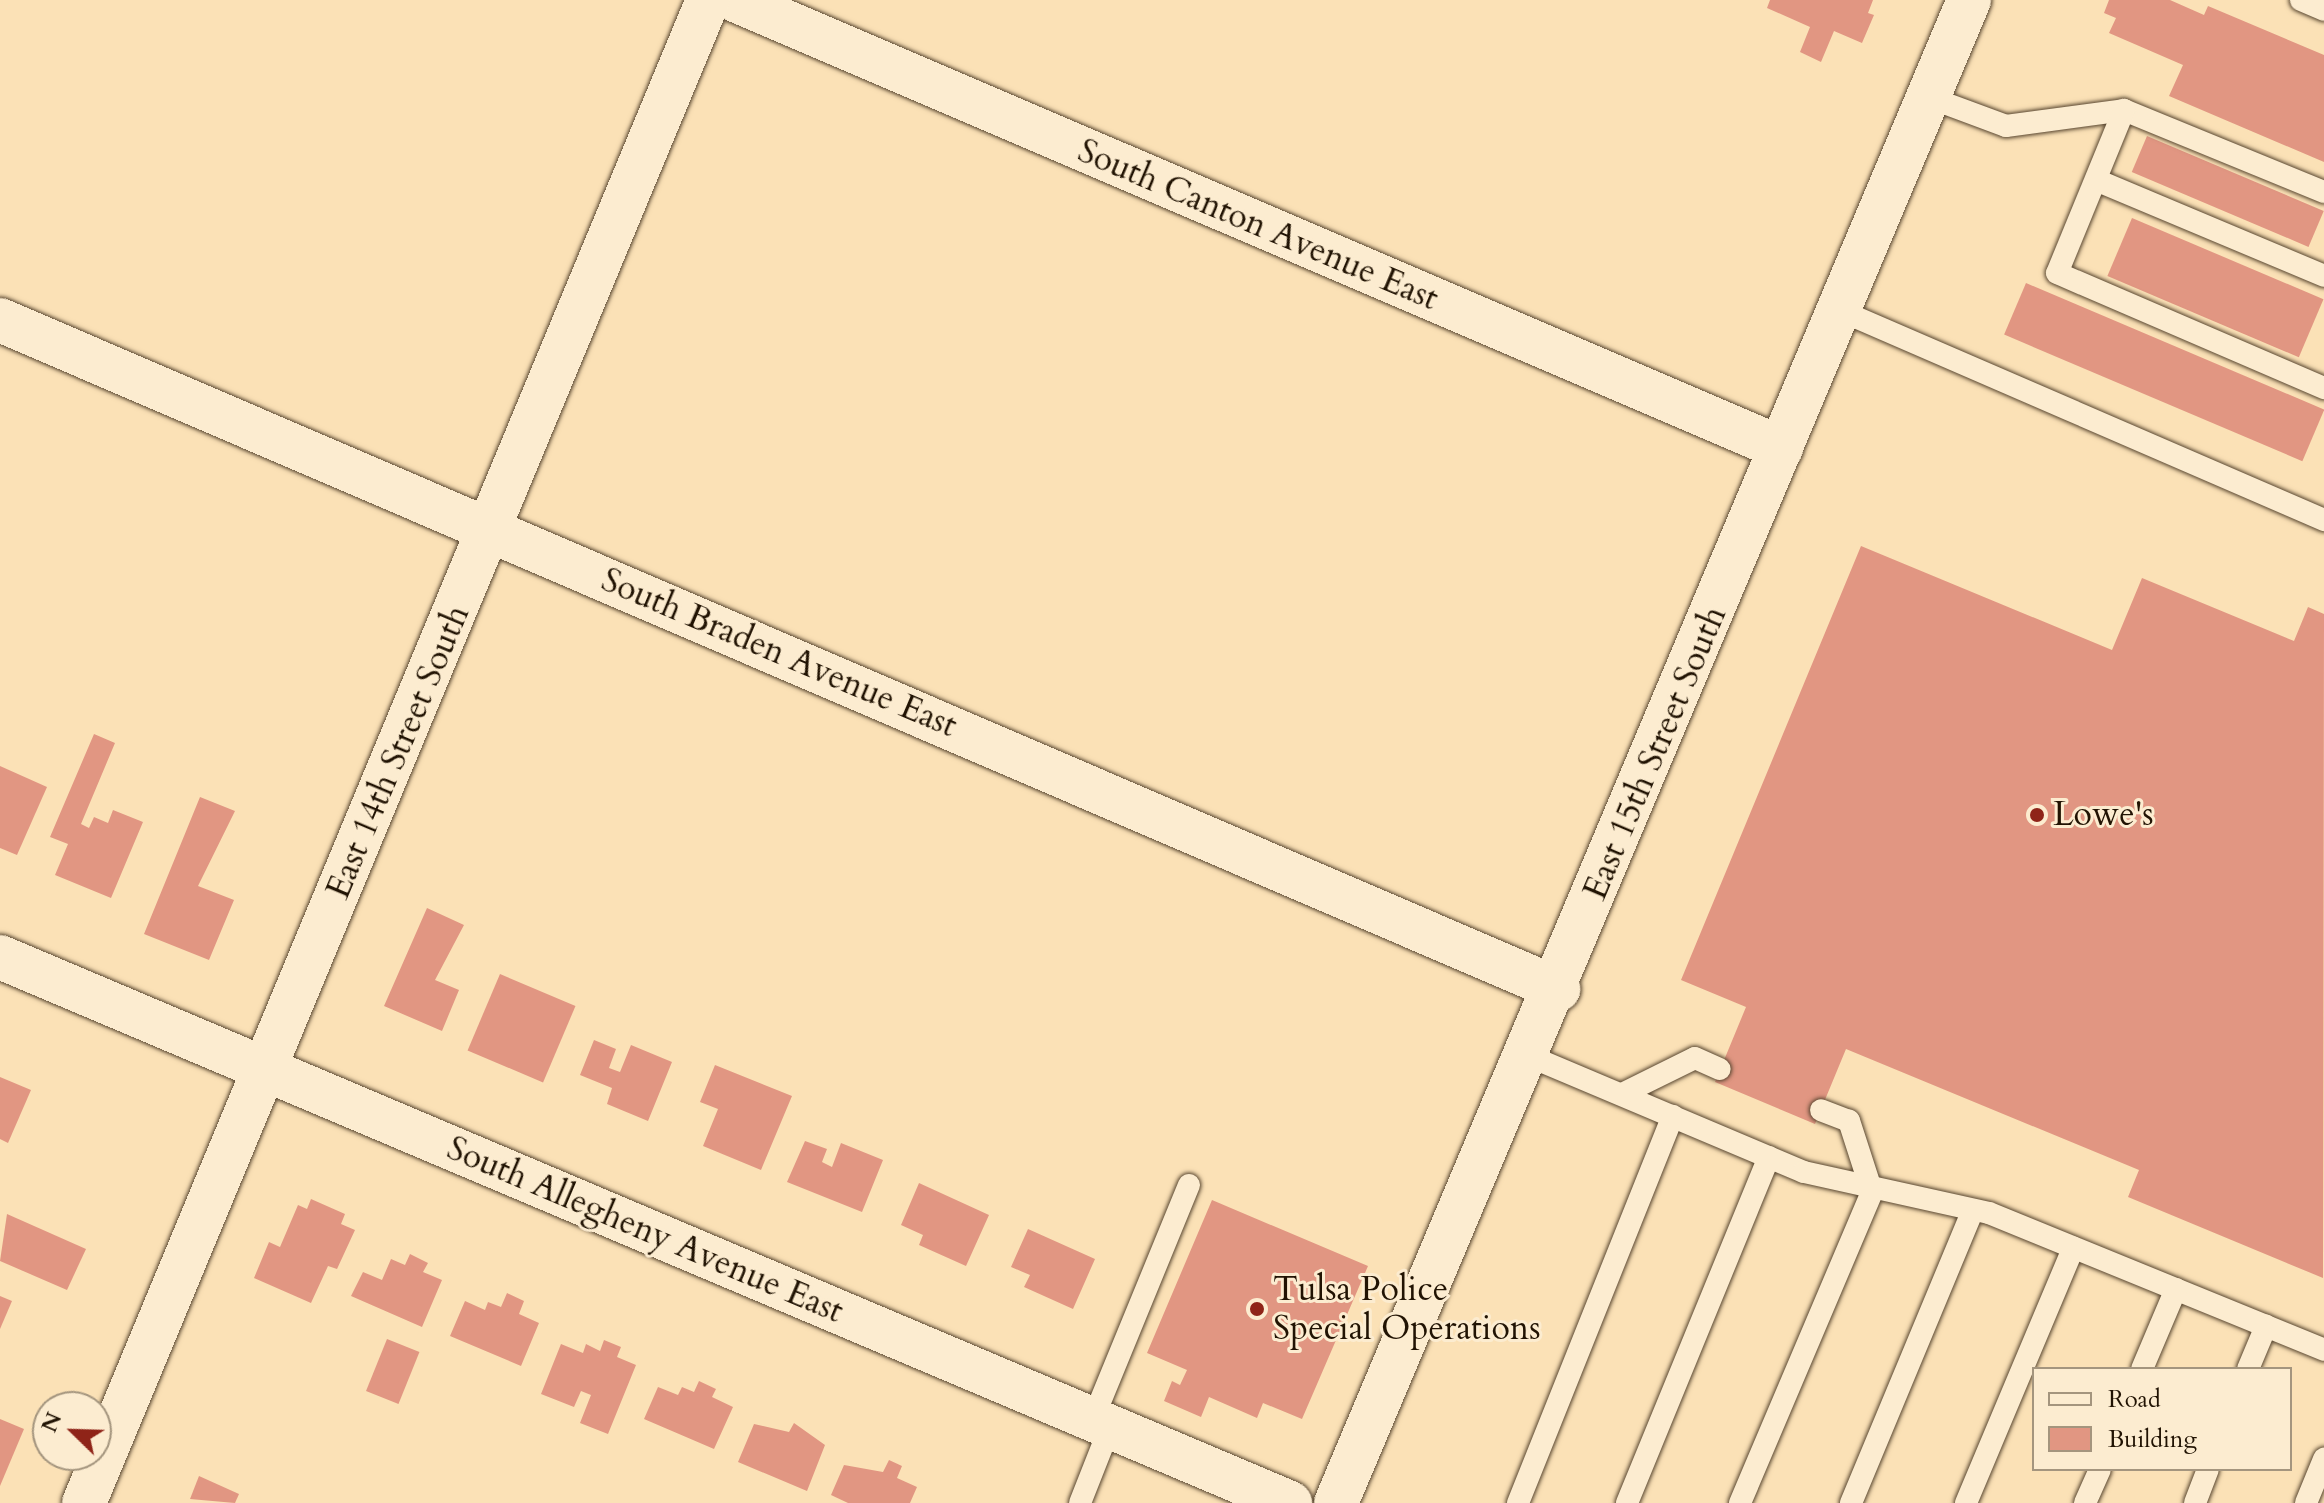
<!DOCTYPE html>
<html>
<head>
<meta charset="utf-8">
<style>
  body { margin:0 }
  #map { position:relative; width:2324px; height:1503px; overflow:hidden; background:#fbe1b6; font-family:Cardo,serif }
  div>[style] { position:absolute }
  .building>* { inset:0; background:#e19682; transform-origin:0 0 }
  .roads { filter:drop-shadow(0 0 2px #584630) drop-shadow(0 0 2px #584630) }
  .lane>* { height:22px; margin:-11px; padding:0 11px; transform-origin:11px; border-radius:11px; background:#fcecd0 }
  .street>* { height:44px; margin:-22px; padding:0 22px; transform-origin:22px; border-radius:22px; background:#fcecd0 }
  .secondary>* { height:44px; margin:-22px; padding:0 22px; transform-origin:22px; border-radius:22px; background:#fcecd0 }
  .dots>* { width:22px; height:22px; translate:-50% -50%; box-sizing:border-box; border:4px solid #fcecd0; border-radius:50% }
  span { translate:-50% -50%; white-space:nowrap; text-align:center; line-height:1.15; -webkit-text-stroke:6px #fcecd0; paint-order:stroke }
  .street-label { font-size:34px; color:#211303 }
  .poi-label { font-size:34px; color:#211303 }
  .left { translate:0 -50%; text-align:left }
  .legend { position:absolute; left:2032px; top:1367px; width:260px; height:104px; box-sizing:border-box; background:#fcecd0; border:2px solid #a4957e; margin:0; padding:10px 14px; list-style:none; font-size:24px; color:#211303 }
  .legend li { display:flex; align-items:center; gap:16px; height:40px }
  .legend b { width:40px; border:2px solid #a4957e }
  .north { position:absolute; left:32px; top:1391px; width:80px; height:80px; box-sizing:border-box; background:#fcecd0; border:2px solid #a4957e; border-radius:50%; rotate:293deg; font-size:22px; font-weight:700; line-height:32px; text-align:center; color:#211303 }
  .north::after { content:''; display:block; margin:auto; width:28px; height:36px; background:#8f2418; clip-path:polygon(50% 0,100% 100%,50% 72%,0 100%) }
</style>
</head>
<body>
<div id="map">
  <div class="building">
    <i style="clip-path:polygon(1770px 0,1873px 0,1868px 13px,1874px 15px,1862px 43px,1834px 31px,1821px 62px,1800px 52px,1810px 27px,1767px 8px)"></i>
    <i style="clip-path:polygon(2109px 0,2170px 0,2204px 15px,2208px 6px,2324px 55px,2324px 162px,2169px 96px,2183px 65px,2109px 33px,2116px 18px,2104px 13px)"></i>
    <i style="left:2147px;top:136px;width:192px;height:39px;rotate:23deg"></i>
    <i style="left:2132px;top:218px;width:208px;height:63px;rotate:23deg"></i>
    <i style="left:2026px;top:283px;width:324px;height:56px;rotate:23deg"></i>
    <i style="clip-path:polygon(1861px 546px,2112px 650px,2142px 578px,2294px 641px,2308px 607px,2324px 614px,2323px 1278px,2128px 1197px,2139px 1170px,1846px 1049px,1815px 1124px,1715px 1082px,1746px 1007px,1681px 980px)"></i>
    <i style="clip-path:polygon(94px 734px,115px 743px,81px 824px,89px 828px,94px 817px,108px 823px,113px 810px,143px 822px,111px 898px,55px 875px,68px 844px,50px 837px)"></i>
    <i style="clip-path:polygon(0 766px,47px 787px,17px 855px,0 848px)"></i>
    <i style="clip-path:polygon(200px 797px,235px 811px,198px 886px,234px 900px,209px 960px,144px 934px)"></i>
    <i style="clip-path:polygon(427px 908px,464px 925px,435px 980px,459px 990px,442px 1031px,384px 1006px)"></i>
    <i style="left:500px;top:974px;width:82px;height:83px;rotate:23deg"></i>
    <i style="clip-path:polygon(594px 1040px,616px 1049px,609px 1068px,620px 1072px,631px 1045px,672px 1062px,648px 1121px,607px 1104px,612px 1088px,580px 1075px)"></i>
    <i style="clip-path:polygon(715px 1065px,792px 1096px,761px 1170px,703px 1146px,718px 1109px,700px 1102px)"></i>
    <i style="clip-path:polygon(0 1077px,31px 1090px,8px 1143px,0 1139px)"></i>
    <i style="clip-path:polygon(805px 1141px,827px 1149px,822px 1162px,832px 1167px,841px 1143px,883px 1160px,862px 1212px,787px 1182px)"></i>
    <i style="clip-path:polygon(919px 1183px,989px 1215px,966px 1266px,919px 1245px,923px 1235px,901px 1225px)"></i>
    <i style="clip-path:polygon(311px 1199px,345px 1214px,341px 1224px,355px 1230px,337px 1269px,328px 1266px,311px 1303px,254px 1278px,269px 1242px,280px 1247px,298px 1205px,307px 1209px)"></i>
    <i style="clip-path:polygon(1212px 1200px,1368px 1266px,1302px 1419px,1263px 1403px,1257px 1418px,1209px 1397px,1201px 1417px,1164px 1401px,1172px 1381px,1180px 1385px,1187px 1370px,1147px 1353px)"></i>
    <i style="clip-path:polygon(7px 1214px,86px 1249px,67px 1290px,0 1261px)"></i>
    <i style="clip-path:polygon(1028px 1229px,1095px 1259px,1073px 1309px,1024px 1287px,1030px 1275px,1011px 1267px)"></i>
    <i style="clip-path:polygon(410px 1254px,428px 1263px,423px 1272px,442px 1280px,422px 1327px,351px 1296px,363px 1272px,382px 1280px,391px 1259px,405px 1265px)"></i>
    <i style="clip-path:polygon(507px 1293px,524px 1301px,519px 1314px,539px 1323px,521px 1366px,450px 1336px,465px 1301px,485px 1310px,488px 1302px,501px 1307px)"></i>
    <i style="clip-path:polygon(0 1296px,12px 1301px,0 1329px)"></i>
    <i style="left:387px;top:1339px;width:35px;height:56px;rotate:22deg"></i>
    <i style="clip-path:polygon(604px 1340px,621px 1347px,617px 1357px,636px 1365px,608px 1434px,580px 1423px,591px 1395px,581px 1391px,574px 1407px,541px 1394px,561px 1344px,583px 1353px,586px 1344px,600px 1351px)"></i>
    <i style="clip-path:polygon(699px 1381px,716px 1389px,712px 1397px,733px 1407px,714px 1449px,644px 1419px,658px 1387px,678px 1395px,682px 1387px,694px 1392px)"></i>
    <i style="clip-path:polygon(0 1419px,24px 1429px,0 1486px)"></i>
    <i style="clip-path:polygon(794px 1423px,825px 1445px,807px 1491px,738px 1462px,754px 1424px,789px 1432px)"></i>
    <i style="clip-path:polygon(889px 1460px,902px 1466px,897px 1478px,917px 1487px,910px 1503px,848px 1503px,831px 1495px,844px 1465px,883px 1472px)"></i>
    <i style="clip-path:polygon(199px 1476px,239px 1494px,235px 1503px,190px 1499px)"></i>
  </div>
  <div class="roads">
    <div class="lane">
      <i style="left:2301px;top:0;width:25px;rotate:23deg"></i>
      <i style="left:1928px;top:97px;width:83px;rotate:20.4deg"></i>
      <i style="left:2006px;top:126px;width:119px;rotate:-7.7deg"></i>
      <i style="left:2124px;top:110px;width:216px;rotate:22.3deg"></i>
      <i style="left:2124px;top:110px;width:176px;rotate:112.3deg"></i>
      <i style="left:2057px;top:273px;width:291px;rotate:23.3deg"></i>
      <i style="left:2096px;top:180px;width:247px;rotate:22.8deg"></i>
      <i style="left:1839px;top:310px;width:529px;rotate:23.41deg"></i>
      <i style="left:1529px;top:1056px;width:298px;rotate:22.9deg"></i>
      <i style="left:1804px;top:1172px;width:189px;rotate:12.5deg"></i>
      <i style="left:1989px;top:1213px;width:362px;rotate:22.2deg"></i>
      <i style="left:1622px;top:1094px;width:81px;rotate:-26.3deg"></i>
      <i style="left:1695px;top:1058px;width:27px;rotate:24deg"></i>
      <i style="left:2142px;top:1369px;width:87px;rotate:-67deg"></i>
      <i style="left:2248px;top:1369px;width:47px;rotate:-67.3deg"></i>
      <i style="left:1093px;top:1419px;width:253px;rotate:-67.7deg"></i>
      <i style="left:1080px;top:1503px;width:82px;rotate:-68.5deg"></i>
      <i style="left:1518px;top:1503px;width:417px;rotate:-68.2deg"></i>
      <i style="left:1627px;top:1503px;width:374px;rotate:-67.7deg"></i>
      <i style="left:1740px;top:1503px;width:338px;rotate:-67deg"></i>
      <i style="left:1872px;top:1192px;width:75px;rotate:-107.9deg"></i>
      <i style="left:1849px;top:1121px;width:30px;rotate:-159deg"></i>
      <i style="left:1851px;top:1503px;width:317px;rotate:-67.4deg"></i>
      <i style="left:1966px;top:1503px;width:277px;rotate:-67.2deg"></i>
      <i style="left:2085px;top:1503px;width:37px;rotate:-66deg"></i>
      <i style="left:2195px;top:1503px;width:36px;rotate:-69deg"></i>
      <i style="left:2306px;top:1503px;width:48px;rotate:-67.8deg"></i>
    </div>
    <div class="street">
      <i style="left:735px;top:0;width:1138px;rotate:23.19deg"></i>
      <i style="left:0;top:320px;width:1696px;rotate:23.24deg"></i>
      <i style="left:0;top:957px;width:1401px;rotate:22.94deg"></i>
      <i style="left:84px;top:1503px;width:1627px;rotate:-67.45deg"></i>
    </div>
    <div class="secondary">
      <i style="left:1336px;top:1503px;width:1631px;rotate:-67.16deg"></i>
    </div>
  </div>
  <div class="dots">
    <i style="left:2037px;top:815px;background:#8f2418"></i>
    <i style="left:1257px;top:1309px;background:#8f2418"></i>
  </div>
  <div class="street-label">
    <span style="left:1258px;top:225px;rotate:23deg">South Canton Avenue East</span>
    <span style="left:779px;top:653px;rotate:23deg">South Braden Avenue East</span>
    <span style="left:398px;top:752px;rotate:-67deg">East 14th Street South</span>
    <span style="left:1655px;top:753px;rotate:-67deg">East 15th Street South</span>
    <span style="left:645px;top:1230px;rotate:23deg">South Allegheny Avenue East</span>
  </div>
  <div class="poi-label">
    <span class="left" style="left:2053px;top:815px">Lowe's</span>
    <span class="left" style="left:1273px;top:1309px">Tulsa Police<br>Special Operations</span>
  </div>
  <ul class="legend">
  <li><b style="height:10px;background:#fcecd0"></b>Road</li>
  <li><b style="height:22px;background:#e19682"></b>Building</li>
  </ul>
  <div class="north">N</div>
</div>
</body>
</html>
